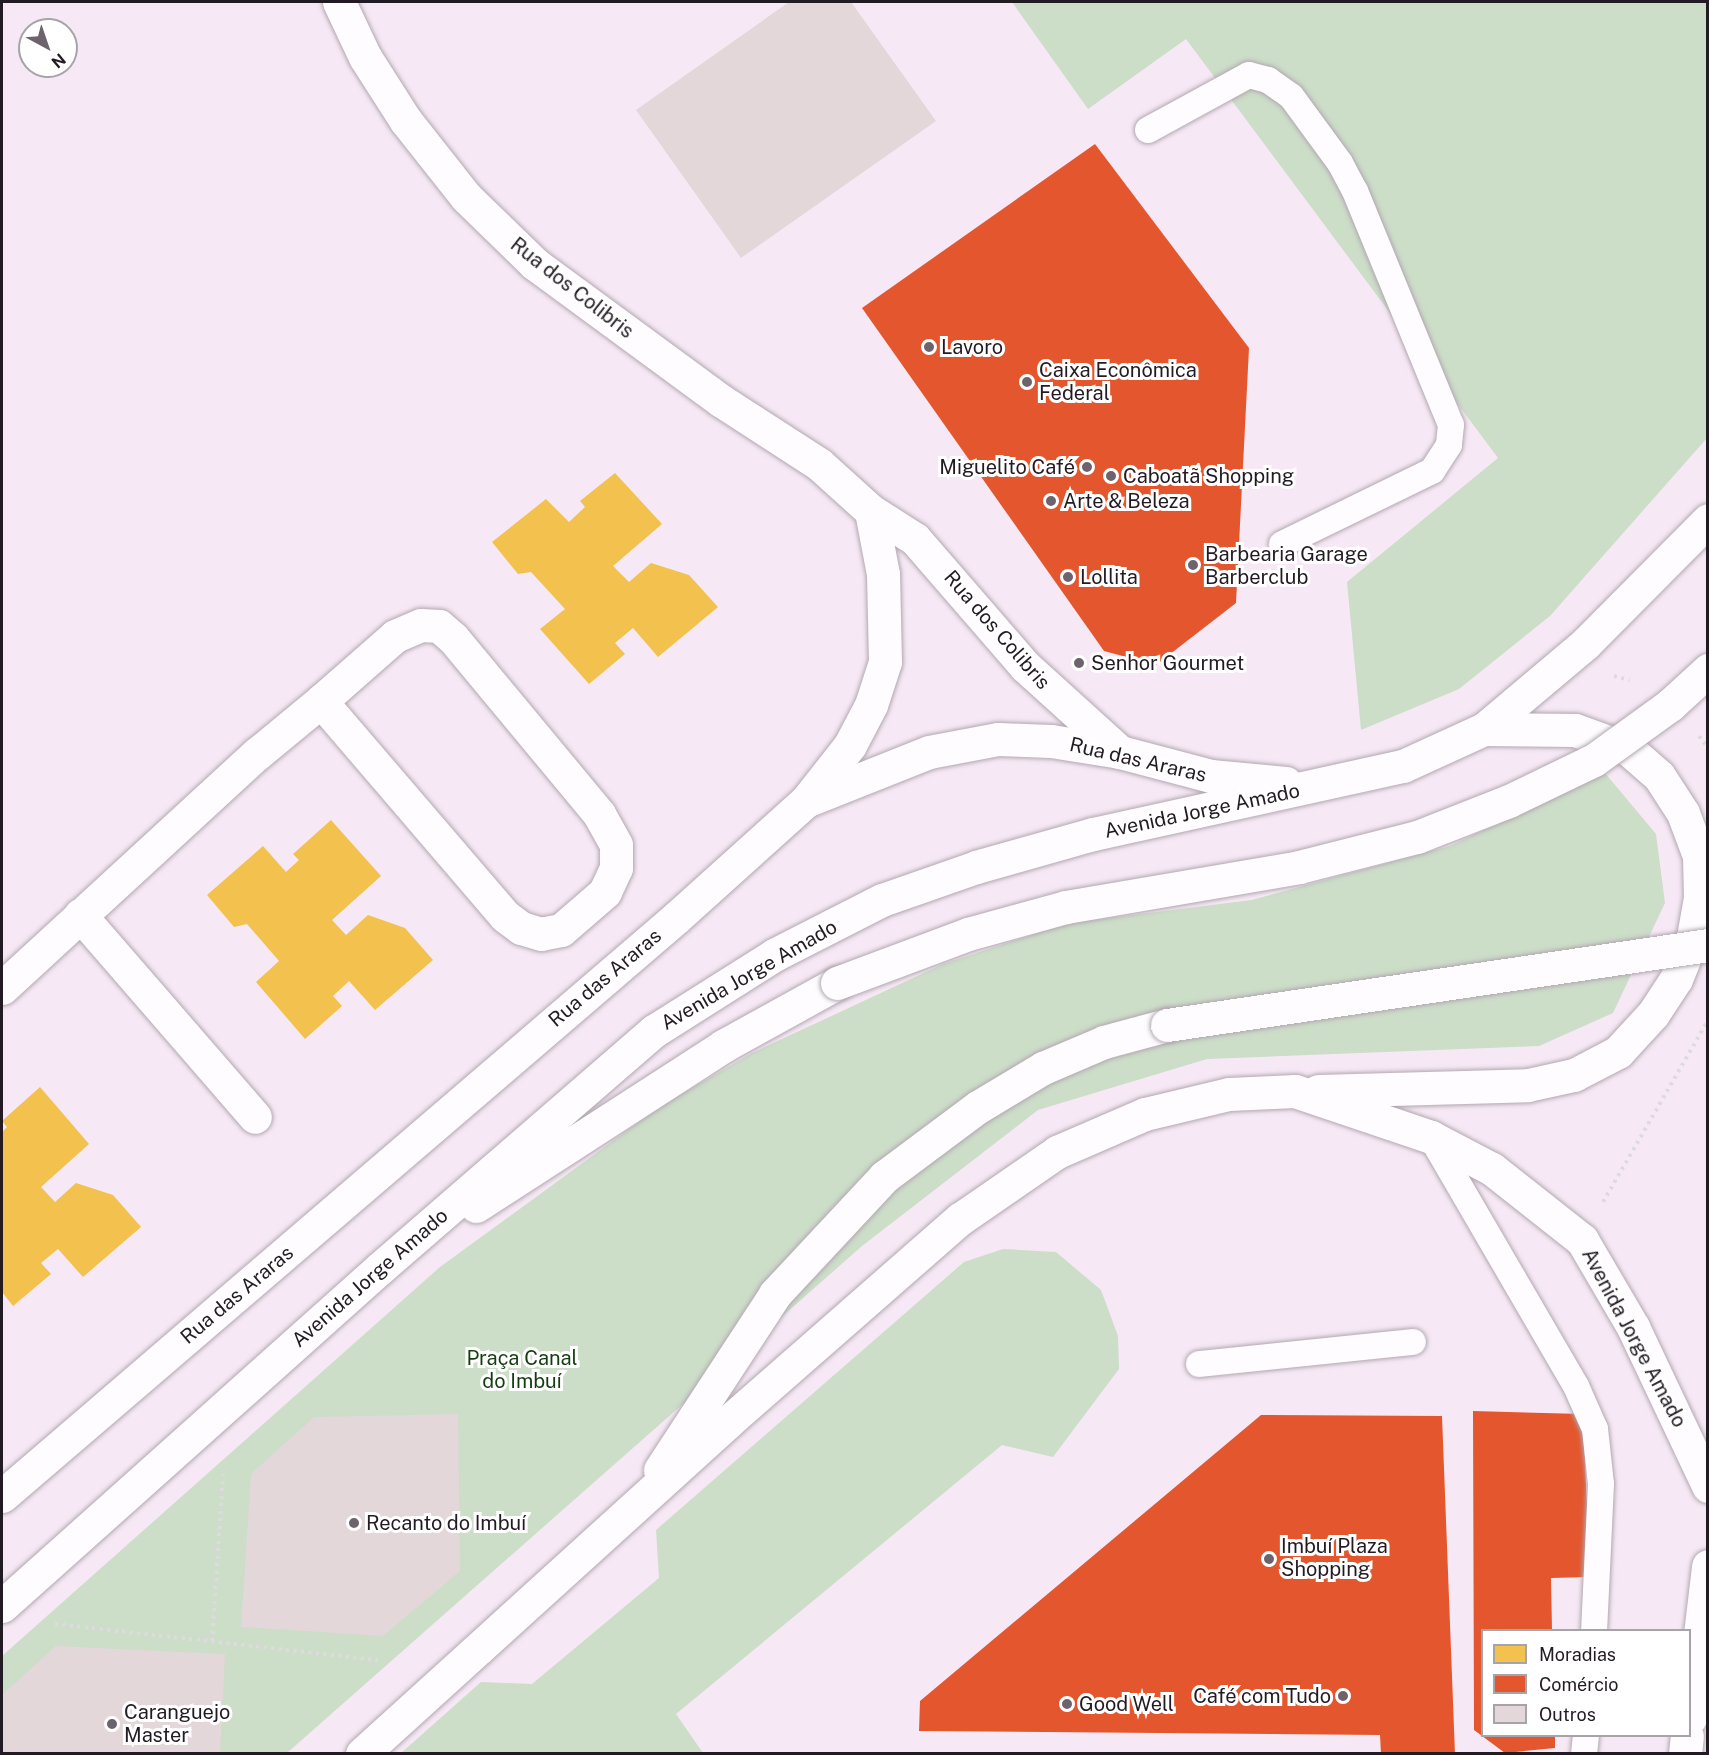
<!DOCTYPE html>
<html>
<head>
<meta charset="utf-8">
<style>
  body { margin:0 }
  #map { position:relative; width:1709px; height:1755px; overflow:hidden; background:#f6e9f5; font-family:"Public Sans",sans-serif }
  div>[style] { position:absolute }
  .green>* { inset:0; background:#ccddc8 }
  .homes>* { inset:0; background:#f2c14e }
  .shops>* { inset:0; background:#e4572e }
  .building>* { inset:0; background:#e3d7da }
  .path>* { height:4px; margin-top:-2px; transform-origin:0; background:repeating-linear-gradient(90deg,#dedbde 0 3px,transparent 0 7.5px) }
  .roads { filter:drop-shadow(0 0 2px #b2a8b1) drop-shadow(0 0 2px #b2a8b1) }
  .lane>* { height:26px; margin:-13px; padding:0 13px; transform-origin:13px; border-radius:13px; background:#fefcfe }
  .street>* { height:33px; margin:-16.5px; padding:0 16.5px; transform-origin:16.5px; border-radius:16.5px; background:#fefcfe }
  .secondary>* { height:33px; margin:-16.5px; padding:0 16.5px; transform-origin:16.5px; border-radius:16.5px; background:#fefcfe }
  .bridges { filter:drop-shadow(0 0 2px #b2a8b1) drop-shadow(0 0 2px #b2a8b1) }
  .secondary-bridge>* { height:33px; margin:-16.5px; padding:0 16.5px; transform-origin:16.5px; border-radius:16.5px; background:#fefcfe }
  .dots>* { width:16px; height:16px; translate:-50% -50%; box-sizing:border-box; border:3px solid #fff; border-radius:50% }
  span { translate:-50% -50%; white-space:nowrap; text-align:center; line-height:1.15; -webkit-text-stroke:6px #fff; paint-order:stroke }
  .street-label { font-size:20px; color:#231b23 }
  .poi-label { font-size:20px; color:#231b23 }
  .left { translate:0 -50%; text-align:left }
  .right { translate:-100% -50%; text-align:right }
  .park-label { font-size:20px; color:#143e0f }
  .frame { position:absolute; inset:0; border:3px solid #231b23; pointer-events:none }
  .legend { position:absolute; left:1481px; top:1629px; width:210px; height:108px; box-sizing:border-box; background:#fff; border:2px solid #a7a4a7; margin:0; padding:8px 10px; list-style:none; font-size:18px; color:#231b23 }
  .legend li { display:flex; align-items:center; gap:12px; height:30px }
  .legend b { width:30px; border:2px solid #a7a4a7 }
  .north { position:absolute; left:18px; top:18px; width:60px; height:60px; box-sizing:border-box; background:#fff; border:2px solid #a7a4a7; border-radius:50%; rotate:140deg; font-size:16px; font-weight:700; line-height:24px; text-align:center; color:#231b23 }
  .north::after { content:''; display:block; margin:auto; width:21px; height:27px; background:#6d636c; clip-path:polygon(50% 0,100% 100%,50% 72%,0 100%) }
</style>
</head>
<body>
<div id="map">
  <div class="green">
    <i style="clip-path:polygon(1012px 2px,1707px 2px,1707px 438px,1550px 616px,1459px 689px,1361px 730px,1347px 582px,1498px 458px,1186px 39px,1088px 109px)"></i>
    <i style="clip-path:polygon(1605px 773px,1656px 834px,1665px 903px,1613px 1013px,1539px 1046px,1207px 1059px,1038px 1110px,862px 1246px,287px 1753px,2px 1753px,2px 1656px,440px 1267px,658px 1108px,752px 1053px,943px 964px,1069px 923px,1252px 900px,1450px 846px)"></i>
    <i style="clip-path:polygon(1003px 1249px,1056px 1252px,1101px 1290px,1118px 1336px,1119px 1369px,1053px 1457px,1002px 1445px,676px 1714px,703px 1753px,401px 1753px,481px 1682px,532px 1684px,659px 1578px,656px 1530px,964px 1262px)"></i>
  </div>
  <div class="homes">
    <i style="clip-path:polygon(615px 473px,662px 524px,613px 566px,629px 582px,651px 563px,689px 575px,718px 607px,658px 657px,633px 628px,615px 643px,625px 654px,589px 684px,540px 629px,565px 609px,531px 572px,518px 574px,492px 542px,546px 499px,569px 522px,585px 507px,580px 501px)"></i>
    <i style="clip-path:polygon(331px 820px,381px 876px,332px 920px,346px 935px,368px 915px,405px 928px,433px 960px,375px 1010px,349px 981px,333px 996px,342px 1006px,305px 1039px,256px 982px,279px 961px,247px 924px,234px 927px,207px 895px,263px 846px,286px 872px,299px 860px,293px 854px)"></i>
    <i style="clip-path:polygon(40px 1087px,89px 1144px,41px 1187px,55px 1202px,76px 1183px,113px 1195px,141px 1227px,83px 1277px,58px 1249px,41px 1263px,51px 1274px,13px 1306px,2px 1292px,2px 1132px,7px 1127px,2px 1121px)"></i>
  </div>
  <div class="shops">
    <i style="clip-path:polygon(1095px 144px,1249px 348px,1236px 603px,1156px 665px,1104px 651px,862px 308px)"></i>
    <i style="clip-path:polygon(1473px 1411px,1583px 1414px,1590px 1577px,1551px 1578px,1552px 1630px,1482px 1630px,1482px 1736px,1555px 1736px,1555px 1748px,1505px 1753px,1474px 1730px)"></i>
    <i style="clip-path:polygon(1261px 1415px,1442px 1416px,1455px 1754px,1381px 1754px,1380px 1735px,919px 1731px,920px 1701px)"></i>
  </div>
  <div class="building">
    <i style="clip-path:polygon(789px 2px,851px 2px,936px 121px,741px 258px,636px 110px)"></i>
    <i style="clip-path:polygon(458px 1414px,460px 1571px,383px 1636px,241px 1627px,251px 1474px,314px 1417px)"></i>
    <i style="clip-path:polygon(56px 1646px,225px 1654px,220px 1754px,2px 1754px,2px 1695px)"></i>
  </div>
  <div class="path">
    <i style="left:1614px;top:676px;width:16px;rotate:14deg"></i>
    <i style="left:1699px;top:736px;width:15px;rotate:53deg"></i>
    <i style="left:1603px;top:1202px;width:210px;rotate:-60deg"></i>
    <i style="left:55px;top:1624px;width:325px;rotate:6.4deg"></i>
    <i style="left:212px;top:1641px;width:167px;rotate:-86.2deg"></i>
  </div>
  <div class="roads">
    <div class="lane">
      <i style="left:1148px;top:130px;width:115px;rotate:-28.6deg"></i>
      <i style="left:1249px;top:75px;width:20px;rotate:15deg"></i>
      <i style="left:1268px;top:80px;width:28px;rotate:35deg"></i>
      <i style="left:1291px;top:96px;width:83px;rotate:53.8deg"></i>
      <i style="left:1340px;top:163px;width:32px;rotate:62deg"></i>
      <i style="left:1355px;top:191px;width:253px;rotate:67.7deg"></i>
      <i style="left:1451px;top:425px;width:20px;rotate:96deg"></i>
      <i style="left:1449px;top:445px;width:31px;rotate:123deg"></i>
      <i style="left:1432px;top:471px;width:167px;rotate:154deg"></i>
      <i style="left:1431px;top:1137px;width:288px;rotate:59.8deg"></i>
      <i style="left:1576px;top:1386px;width:47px;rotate:66.2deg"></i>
      <i style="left:1595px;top:1429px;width:55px;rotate:83.8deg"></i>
      <i style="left:1601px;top:1484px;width:146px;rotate:92.7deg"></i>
      <i style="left:1199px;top:1364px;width:215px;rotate:-5.9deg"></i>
      <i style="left:1584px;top:1754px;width:18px;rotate:-84deg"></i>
    </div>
    <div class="street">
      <i style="left:339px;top:2px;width:61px;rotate:64.7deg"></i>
      <i style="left:365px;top:57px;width:76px;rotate:57.4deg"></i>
      <i style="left:406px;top:121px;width:97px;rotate:51.7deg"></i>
      <i style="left:466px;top:197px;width:96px;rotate:44.2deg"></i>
      <i style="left:535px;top:264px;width:230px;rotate:36.3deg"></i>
      <i style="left:720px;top:400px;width:118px;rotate:32.9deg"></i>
      <i style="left:819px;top:464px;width:70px;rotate:42.1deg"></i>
      <i style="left:871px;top:511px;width:52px;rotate:32.5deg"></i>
      <i style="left:915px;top:539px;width:168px;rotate:49.1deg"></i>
      <i style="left:1025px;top:666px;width:128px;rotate:42.2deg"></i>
      <i style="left:421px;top:625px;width:18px;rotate:3deg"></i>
      <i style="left:439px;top:626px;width:18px;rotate:41deg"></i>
      <i style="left:453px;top:638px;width:229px;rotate:50.3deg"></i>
      <i style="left:599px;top:814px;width:35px;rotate:61deg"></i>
      <i style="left:616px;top:845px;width:23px;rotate:90deg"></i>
      <i style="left:616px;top:868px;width:26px;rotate:115deg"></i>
      <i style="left:605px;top:892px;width:58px;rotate:139.2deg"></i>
      <i style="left:561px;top:930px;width:20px;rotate:169deg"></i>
      <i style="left:541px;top:934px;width:21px;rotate:-163deg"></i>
      <i style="left:521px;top:928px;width:20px;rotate:-143deg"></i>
      <i style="left:505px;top:916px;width:283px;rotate:-130.6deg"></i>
      <i style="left:321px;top:701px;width:98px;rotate:-41.3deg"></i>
      <i style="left:395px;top:636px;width:28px;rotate:-23deg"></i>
      <i style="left:806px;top:801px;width:71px;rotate:-51.8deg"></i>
      <i style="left:850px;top:745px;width:45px;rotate:-62.3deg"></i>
      <i style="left:871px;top:705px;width:45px;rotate:-72deg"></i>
      <i style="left:885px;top:662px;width:88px;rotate:-91.3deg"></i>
      <i style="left:883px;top:574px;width:64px;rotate:-100.8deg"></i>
      <i style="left:80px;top:915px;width:267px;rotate:49.1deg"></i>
      <i style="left:2px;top:988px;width:348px;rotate:-42.6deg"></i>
      <i style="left:258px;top:753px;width:82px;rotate:-39.5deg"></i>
    </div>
    <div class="secondary">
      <i style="left:1318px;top:1091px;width:210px;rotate:-1.6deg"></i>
      <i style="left:1528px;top:1085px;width:47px;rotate:-12.3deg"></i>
      <i style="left:1574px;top:1075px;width:50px;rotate:-27.6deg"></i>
      <i style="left:1618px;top:1052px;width:52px;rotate:-47.4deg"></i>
      <i style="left:1653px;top:1014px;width:42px;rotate:-56.7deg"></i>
      <i style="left:1676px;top:979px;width:45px;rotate:-68deg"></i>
      <i style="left:1693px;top:937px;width:39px;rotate:-80deg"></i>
      <i style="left:1700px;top:899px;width:43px;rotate:-91.3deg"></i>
      <i style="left:1699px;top:856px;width:46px;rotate:-110.4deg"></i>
      <i style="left:1683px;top:813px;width:44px;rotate:-123deg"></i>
      <i style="left:1659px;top:776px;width:41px;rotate:-138.9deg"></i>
      <i style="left:1628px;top:749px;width:56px;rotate:-160.3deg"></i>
      <i style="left:1575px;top:730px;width:91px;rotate:-179.4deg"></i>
      <i style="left:476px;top:1206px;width:294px;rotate:-32.9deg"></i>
      <i style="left:723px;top:1046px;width:130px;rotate:-28.9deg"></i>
      <i style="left:660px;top:1470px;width:210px;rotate:-56.8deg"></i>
      <i style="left:775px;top:1294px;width:160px;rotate:-47deg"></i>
      <i style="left:884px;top:1177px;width:117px;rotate:-36.7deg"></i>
      <i style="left:978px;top:1107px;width:76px;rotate:-31deg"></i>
      <i style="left:1043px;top:1068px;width:66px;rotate:-23.1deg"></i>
      <i style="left:1104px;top:1042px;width:65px;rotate:-15.1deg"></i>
      <i style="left:2px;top:1496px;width:889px;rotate:-40.62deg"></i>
      <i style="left:677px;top:917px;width:173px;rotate:-42deg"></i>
      <i style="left:806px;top:801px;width:132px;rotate:-21.7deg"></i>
      <i style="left:929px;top:752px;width:70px;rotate:-10.7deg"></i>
      <i style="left:998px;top:739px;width:53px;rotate:2.2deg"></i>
      <i style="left:1051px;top:741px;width:70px;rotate:9.1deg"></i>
      <i style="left:1120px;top:752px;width:94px;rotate:14.8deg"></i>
      <i style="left:1211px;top:776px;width:75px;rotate:5.3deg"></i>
      <i style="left:2px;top:1606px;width:506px;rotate:-41.79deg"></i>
      <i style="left:379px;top:1269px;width:364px;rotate:-40.9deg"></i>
      <i style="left:654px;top:1031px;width:142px;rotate:-32.3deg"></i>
      <i style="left:774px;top:955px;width:121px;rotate:-27deg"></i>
      <i style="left:882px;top:900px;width:100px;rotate:-19.3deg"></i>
      <i style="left:976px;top:867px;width:122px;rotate:-15.8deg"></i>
      <i style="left:1093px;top:834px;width:317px;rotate:-12.4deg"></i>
      <i style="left:1403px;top:766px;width:89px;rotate:-24.6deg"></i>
      <i style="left:1484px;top:729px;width:133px;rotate:-40.1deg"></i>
      <i style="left:1586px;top:643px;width:173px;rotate:-45.2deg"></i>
      <i style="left:1690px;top:1718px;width:153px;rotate:-83.2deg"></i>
      <i style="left:362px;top:1754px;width:496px;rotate:-42.2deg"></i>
      <i style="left:729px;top:1421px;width:307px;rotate:-41.2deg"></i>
      <i style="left:960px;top:1219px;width:118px;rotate:-34.6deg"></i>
      <i style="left:1057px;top:1152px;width:96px;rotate:-23.4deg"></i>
      <i style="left:1145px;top:1114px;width:86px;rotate:-13.4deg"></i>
      <i style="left:1229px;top:1094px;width:66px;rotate:-2.6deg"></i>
      <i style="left:1295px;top:1091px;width:144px;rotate:18.7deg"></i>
      <i style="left:1431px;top:1137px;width:69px;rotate:27.7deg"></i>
      <i style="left:1492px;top:1169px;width:115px;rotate:38.3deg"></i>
      <i style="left:1582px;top:1240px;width:101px;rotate:59.6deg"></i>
      <i style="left:1633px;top:1327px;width:176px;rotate:64.7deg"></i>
      <i style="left:1685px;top:1754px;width:18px;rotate:-84deg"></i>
    </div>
  </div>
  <div class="bridges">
    <div class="secondary-bridge">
      <i style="left:837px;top:983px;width:140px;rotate:-20.5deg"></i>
      <i style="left:968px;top:934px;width:102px;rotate:-15.4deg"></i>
      <i style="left:1066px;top:907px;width:236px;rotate:-9.7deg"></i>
      <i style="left:1299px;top:867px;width:122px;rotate:-14.3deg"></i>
      <i style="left:1417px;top:837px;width:99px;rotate:-21.4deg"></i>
      <i style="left:1509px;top:801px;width:94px;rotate:-25.8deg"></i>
      <i style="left:1594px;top:760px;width:94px;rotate:-35.9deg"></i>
      <i style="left:1670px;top:705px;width:52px;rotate:-42.6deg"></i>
      <i style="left:1167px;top:1025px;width:547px;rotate:-8.41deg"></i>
    </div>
  </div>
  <div class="dots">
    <i style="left:929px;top:347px;background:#6d636c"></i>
    <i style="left:1027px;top:382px;background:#6d636c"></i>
    <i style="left:1087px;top:467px;background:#6d636c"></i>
    <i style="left:1111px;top:476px;background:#6d636c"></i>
    <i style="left:1051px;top:501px;background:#6d636c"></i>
    <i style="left:1193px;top:565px;background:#6d636c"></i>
    <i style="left:1068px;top:577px;background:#6d636c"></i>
    <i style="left:1079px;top:663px;background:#6d636c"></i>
    <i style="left:354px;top:1523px;background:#6d636c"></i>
    <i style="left:1269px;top:1559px;background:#6d636c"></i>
    <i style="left:1343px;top:1696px;background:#6d636c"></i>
    <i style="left:1067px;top:1704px;background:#6d636c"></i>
    <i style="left:112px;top:1724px;background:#6d636c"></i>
  </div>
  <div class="street-label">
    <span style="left:572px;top:288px;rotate:38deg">Rua dos Colibris</span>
    <span style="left:997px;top:630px;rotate:49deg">Rua dos Colibris</span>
    <span style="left:1138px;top:760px;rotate:13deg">Rua das Araras</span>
    <span style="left:1202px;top:811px;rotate:-12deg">Avenida Jorge Amado</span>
    <span style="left:749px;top:975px;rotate:-30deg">Avenida Jorge Amado</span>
    <span style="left:605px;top:978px;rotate:-40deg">Rua das Araras</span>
    <span style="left:370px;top:1278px;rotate:-41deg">Avenida Jorge Amado</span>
    <span style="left:237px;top:1295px;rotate:-40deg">Rua das Araras</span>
    <span style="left:1634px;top:1338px;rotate:62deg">Avenida Jorge Amado</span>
  </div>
  <div class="poi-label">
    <span class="left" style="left:941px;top:347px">Lavoro</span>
    <span class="left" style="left:1039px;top:382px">Caixa Econômica<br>Federal</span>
    <span class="right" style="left:1075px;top:467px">Miguelito Café</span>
    <span class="left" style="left:1123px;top:476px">Caboatã Shopping</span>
    <span class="left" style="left:1063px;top:501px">Arte &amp; Beleza</span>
    <span class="left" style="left:1205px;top:566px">Barbearia Garage<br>Barberclub</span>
    <span class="left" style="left:1080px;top:577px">Lollita</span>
    <span class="left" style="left:1091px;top:663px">Senhor Gourmet</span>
    <span class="left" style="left:366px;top:1523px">Recanto do Imbuí</span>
    <span class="left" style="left:1281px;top:1558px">Imbuí Plaza<br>Shopping</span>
    <span class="right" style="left:1331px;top:1696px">Café com Tudo</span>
    <span class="left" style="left:1079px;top:1704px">Good Well</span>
    <span class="left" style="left:124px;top:1724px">Caranguejo<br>Master</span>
  </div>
  <div class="park-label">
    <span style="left:522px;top:1370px">Praça Canal<br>do Imbuí</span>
  </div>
  <div class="frame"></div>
  <ul class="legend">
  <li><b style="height:16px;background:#f2c14e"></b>Moradias</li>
  <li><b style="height:16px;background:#e4572e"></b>Comércio</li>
  <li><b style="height:16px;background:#e3d7da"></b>Outros</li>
  </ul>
  <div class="north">N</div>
</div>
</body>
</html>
